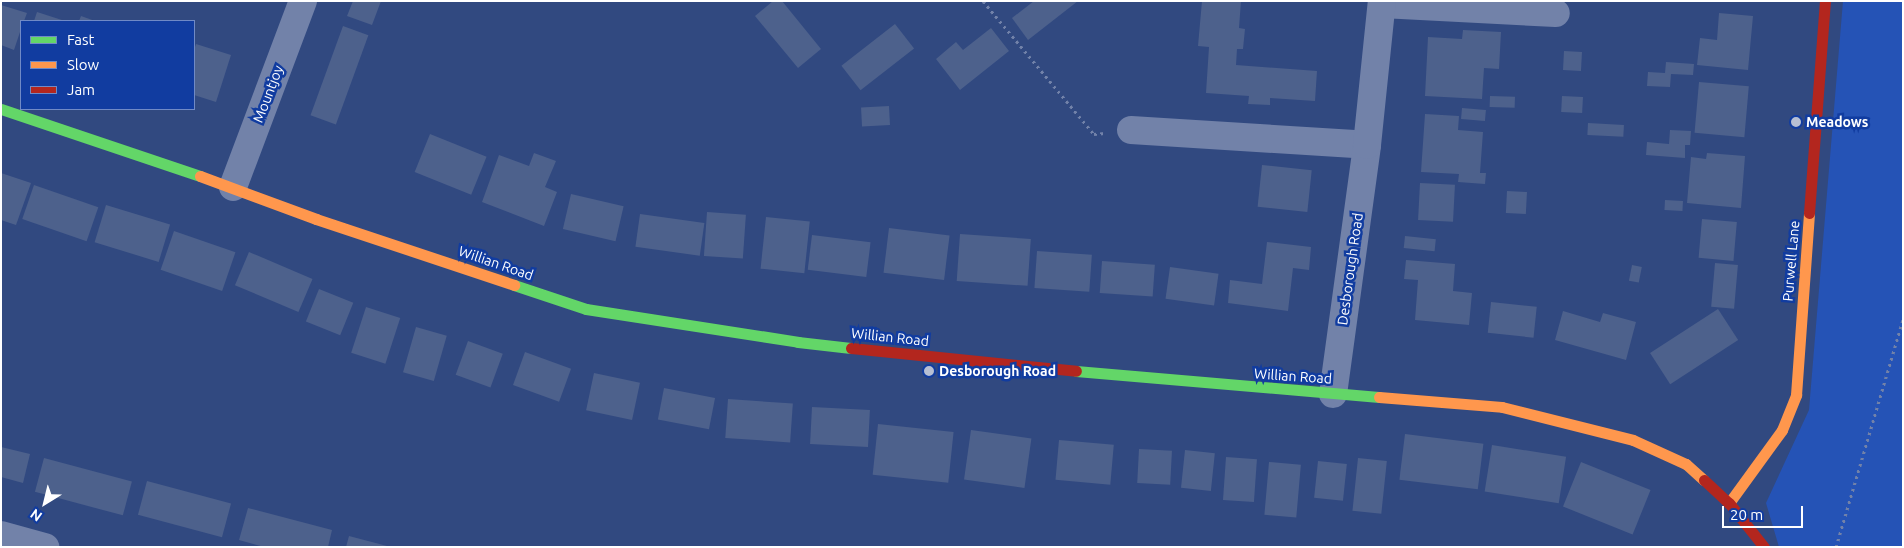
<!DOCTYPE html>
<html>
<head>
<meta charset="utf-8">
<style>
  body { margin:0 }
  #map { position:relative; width:1904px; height:548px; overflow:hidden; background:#314980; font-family:Ubuntu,sans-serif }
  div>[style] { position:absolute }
  .green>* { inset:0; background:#2553b6 }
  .building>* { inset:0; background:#4d618c; transform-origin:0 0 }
  .path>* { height:3px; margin-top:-1.5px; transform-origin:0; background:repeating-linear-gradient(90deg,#7282a9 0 2.5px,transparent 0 6.5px) }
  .street>* { height:28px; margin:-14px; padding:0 14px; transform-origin:14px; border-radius:14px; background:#7282a9 }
  .fast>* { height:11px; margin:-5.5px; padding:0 5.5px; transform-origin:5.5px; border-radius:5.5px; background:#63d668 }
  .slow>* { height:11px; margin:-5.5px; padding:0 5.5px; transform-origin:5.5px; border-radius:5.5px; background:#ff974d }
  .jam>* { height:11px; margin:-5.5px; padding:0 5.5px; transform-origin:5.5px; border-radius:5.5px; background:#b3261e }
  .dots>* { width:14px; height:14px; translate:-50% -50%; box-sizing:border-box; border:2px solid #113ca0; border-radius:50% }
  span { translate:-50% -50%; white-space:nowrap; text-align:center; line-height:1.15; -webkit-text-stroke:5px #113ca0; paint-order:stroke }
  .street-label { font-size:14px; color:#fff }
  .poi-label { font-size:14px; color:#fff; font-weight:700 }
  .left { translate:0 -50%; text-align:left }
  .frame { position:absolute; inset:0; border:2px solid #fff; pointer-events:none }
  .legend { position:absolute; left:20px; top:20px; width:175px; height:90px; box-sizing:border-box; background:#113ca0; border:1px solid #708ac6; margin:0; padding:6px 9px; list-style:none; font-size:15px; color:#fff }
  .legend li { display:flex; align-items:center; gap:10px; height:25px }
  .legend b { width:25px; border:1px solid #708ac6 }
  .north { position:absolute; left:20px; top:478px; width:50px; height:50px; -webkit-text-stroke:4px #113ca0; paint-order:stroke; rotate:216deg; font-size:14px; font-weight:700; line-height:20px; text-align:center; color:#fff }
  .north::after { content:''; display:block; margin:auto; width:18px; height:22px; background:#fff; clip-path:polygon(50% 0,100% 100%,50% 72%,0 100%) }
  .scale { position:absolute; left:1722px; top:506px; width:81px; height:22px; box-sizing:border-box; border:2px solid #fff; border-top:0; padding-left:6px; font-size:15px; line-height:18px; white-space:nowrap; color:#fff; -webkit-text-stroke:4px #113ca0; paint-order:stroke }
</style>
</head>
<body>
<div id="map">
  <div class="green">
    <i style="clip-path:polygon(1843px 1px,1903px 1px,1903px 547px,1779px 547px,1766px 503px,1809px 410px)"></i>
  </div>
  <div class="building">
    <i style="clip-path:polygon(353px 1px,381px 1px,372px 25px,347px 16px)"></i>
    <i style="clip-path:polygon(773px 1px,782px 1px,821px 49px,798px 68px,755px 16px)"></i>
    <i style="clip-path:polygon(1034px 1px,1078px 1px,1028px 40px,1012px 18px)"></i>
    <i style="clip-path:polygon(1202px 1px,1241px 1px,1239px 28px,1245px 29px,1243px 49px,1237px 49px,1236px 65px,1317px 71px,1315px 101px,1270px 98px,1270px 105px,1248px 104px,1249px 96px,1206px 93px,1209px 47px,1198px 46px)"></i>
    <i style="clip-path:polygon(1px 5px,27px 13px,24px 21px,21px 21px,21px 29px,14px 50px,1px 45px)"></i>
    <i style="clip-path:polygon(37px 12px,65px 21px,34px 21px)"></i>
    <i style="clip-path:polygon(1719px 13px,1753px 16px,1748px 70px,1697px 65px,1700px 38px,1717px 40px)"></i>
    <i style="clip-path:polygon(81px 16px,95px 21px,79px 21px)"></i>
    <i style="left:895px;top:24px;width:31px;height:68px;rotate:52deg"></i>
    <i style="left:343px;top:26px;width:27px;height:95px;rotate:20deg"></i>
    <i style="clip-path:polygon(991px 28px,1009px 51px,960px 90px,936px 59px,956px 42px,963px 50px)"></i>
    <i style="clip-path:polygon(1463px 30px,1501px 32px,1499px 69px,1484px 68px,1482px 99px,1425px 96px,1428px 37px,1462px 39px)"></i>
    <i style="clip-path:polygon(196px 44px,231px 55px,216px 102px,194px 95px,194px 50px)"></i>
    <i style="left:1564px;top:51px;width:18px;height:19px;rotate:3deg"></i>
    <i style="clip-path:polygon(1666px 62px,1694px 64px,1693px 75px,1671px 74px,1670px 87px,1647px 86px,1648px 72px,1665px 73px)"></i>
    <i style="left:1699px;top:82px;width:50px;height:51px;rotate:5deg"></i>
    <i style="left:1490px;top:96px;width:25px;height:11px;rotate:2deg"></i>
    <i style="left:1562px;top:96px;width:21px;height:16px;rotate:3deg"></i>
    <i style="left:889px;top:106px;width:19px;height:28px;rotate:87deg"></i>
    <i style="left:1462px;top:108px;width:24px;height:11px;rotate:5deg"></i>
    <i style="clip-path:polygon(1425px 114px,1459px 116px,1458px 130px,1483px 132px,1480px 173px,1486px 173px,1485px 184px,1458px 182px,1459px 174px,1421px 172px)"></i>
    <i style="left:1588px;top:123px;width:36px;height:12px;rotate:3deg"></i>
    <i style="clip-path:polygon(1670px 130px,1691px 131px,1690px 145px,1685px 145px,1685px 158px,1646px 155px,1647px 142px,1669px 144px)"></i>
    <i style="left:430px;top:134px;width:61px;height:41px;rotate:22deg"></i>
    <i style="clip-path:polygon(534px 153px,556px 161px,545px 187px,557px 192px,544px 226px,482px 202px,499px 155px,529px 166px)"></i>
    <i style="clip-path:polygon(1707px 153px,1745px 156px,1741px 208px,1687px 203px,1691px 157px,1706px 159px)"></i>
    <i style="left:1262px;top:165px;width:50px;height:42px;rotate:6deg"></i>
    <i style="clip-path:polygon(1px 173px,31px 183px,16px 225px,1px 220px)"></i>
    <i style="left:1420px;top:183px;width:35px;height:37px;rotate:3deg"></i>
    <i style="left:34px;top:185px;width:68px;height:36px;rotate:19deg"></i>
    <i style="left:1507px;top:191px;width:20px;height:22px;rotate:3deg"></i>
    <i style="left:571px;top:194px;width:54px;height:36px;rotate:13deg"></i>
    <i style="left:1665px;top:200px;width:18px;height:10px;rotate:3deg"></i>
    <i style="left:106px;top:205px;width:67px;height:39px;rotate:17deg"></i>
    <i style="left:707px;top:212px;width:39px;height:44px;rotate:4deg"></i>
    <i style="left:640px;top:214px;width:65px;height:33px;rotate:8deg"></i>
    <i style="left:766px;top:217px;width:44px;height:52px;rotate:6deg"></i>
    <i style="left:1702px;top:219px;width:35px;height:39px;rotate:5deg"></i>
    <i style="left:889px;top:228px;width:61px;height:45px;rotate:7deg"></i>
    <i style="left:174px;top:231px;width:65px;height:41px;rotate:19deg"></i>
    <i style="left:960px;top:234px;width:71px;height:47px;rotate:4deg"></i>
    <i style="left:812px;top:235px;width:59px;height:35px;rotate:7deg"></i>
    <i style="left:1405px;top:236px;width:31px;height:12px;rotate:6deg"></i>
    <i style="clip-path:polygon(1267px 242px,1311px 247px,1309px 270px,1293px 268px,1288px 311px,1228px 303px,1230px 280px,1262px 284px)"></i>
    <i style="left:1037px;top:251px;width:55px;height:37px;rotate:4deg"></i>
    <i style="left:249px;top:252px;width:69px;height:36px;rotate:23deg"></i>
    <i style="clip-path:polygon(1406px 260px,1455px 264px,1453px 291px,1472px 293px,1469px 325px,1415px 320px,1418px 280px,1404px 279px)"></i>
    <i style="left:1102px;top:261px;width:53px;height:32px;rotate:4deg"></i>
    <i style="left:1715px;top:263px;width:23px;height:44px;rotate:5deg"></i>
    <i style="left:1632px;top:265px;width:10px;height:16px;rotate:11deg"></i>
    <i style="left:1170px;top:267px;width:49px;height:32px;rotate:8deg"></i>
    <i style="left:319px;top:289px;width:37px;height:35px;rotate:22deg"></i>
    <i style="left:1491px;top:302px;width:46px;height:31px;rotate:6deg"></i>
    <i style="left:366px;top:307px;width:36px;height:48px;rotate:18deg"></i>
    <i style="left:1718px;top:309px;width:37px;height:81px;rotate:57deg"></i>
    <i style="clip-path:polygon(1563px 311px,1600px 322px,1603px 313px,1636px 322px,1626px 360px,1555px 340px)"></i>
    <i style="left:416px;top:327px;width:32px;height:47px;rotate:16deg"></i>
    <i style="left:468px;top:341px;width:37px;height:36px;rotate:20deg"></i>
    <i style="left:525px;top:352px;width:49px;height:35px;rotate:20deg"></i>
    <i style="left:594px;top:373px;width:47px;height:38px;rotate:12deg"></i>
    <i style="left:664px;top:388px;width:52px;height:32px;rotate:11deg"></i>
    <i style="left:728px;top:399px;width:65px;height:39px;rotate:4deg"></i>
    <i style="left:812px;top:407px;width:58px;height:37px;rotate:3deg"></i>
    <i style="left:878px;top:424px;width:76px;height:51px;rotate:6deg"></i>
    <i style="left:971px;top:430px;width:61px;height:50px;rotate:8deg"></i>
    <i style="left:1405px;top:434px;width:79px;height:46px;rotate:7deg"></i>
    <i style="left:1059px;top:440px;width:55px;height:40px;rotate:5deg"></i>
    <i style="left:1492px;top:445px;width:75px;height:47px;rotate:9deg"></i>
    <i style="clip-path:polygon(1px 447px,30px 454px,23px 483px,1px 477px)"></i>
    <i style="left:1139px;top:449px;width:33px;height:34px;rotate:3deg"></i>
    <i style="left:1185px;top:450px;width:30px;height:38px;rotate:6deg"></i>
    <i style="left:1226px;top:457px;width:31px;height:43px;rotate:4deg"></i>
    <i style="left:44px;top:458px;width:91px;height:35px;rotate:15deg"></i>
    <i style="left:1358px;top:458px;width:29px;height:53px;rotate:6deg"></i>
    <i style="left:1318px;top:461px;width:29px;height:37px;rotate:6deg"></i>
    <i style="left:1269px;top:462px;width:32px;height:53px;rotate:5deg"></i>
    <i style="left:1581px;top:462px;width:75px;height:48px;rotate:22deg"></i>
    <i style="left:147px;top:481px;width:87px;height:35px;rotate:15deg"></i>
    <i style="clip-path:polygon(248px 508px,332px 530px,328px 547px,264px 547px,239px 540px)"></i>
    <i style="clip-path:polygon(349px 536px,387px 546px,387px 547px,346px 547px)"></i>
  </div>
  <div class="path">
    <i style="left:983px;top:1px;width:173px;rotate:50.2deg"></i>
    <i style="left:1094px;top:134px;width:11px;rotate:-5deg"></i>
    <i style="left:1836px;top:547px;width:237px;rotate:-73.6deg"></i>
  </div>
  <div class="street">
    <i style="left:1382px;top:4px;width:174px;rotate:3deg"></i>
    <i style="left:1131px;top:130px;width:236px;rotate:3.6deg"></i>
    <i style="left:233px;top:187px;width:199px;rotate:-69.4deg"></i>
    <i style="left:1333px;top:394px;width:251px;rotate:-82.2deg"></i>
    <i style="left:1367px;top:145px;width:145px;rotate:-84.1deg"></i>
    <i style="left:1px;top:535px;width:46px;rotate:15.3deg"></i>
  </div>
  <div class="fast">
    <i style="left:1px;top:109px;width:210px;rotate:18.6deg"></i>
    <i style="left:514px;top:285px;width:76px;rotate:18.4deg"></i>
    <i style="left:586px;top:309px;width:215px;rotate:8.8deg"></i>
    <i style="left:798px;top:342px;width:53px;rotate:6.5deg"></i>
    <i style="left:1076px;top:371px;width:304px;rotate:4.9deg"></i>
  </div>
  <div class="slow">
    <i style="left:200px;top:176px;width:124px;rotate:20.3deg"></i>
    <i style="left:316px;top:219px;width:209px;rotate:18.4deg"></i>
    <i style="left:1379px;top:397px;width:123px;rotate:4.6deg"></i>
    <i style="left:1502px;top:407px;width:135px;rotate:14.1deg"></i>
    <i style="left:1633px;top:440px;width:58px;rotate:24.4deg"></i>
    <i style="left:1686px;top:464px;width:24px;rotate:42deg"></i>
    <i style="left:1729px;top:503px;width:90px;rotate:-54deg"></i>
    <i style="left:1782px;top:430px;width:38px;rotate:-68deg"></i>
    <i style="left:1796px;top:395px;width:182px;rotate:-85.9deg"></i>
  </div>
  <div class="jam">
    <i style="left:1809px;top:213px;width:213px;rotate:-85.7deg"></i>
    <i style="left:851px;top:348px;width:226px;rotate:5.8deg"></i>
    <i style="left:1704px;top:480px;width:34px;rotate:43deg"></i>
    <i style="left:1729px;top:503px;width:56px;rotate:51.5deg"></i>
  </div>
  <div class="dots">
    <i style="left:1796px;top:122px;background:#b7bfd3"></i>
    <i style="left:929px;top:371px;background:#b7bfd3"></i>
  </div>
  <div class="street-label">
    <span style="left:268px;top:94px;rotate:-69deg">Mountjoy</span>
    <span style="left:1791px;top:261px;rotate:-85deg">Purwell Lane</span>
    <span style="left:496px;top:263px;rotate:19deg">Willian Road</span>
    <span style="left:1350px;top:269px;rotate:-82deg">Desborough Road</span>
    <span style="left:890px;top:337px;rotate:6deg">Willian Road</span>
    <span style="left:1293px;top:376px;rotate:4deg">Willian Road</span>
  </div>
  <div class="poi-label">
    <span class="left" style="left:1806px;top:122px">Meadows</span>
    <span class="left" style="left:939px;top:371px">Desborough Road</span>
  </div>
  <div class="frame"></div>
  <ul class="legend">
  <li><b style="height:6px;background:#63d668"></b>Fast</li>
  <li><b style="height:6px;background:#ff974d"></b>Slow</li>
  <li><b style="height:6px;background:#b3261e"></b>Jam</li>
  </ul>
  <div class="north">N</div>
  <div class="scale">20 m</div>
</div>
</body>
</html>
